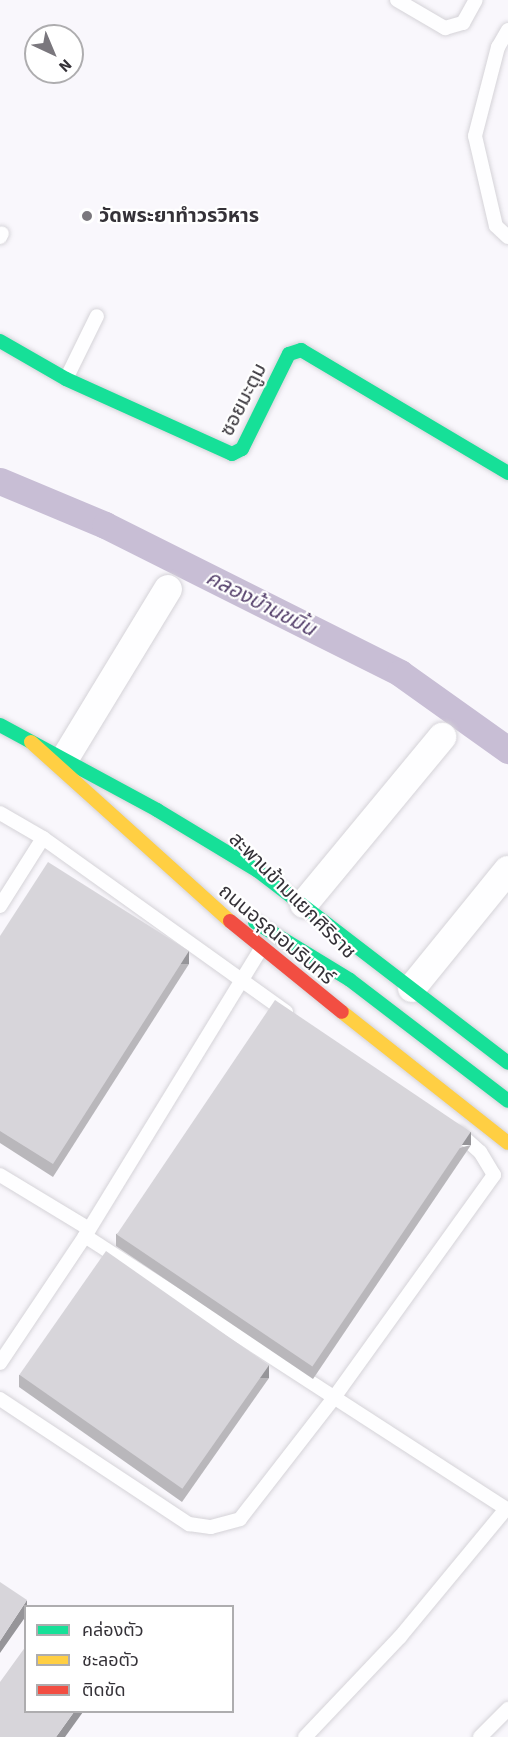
<!DOCTYPE html>
<html>
<head>
<meta charset="utf-8">
<style>
  body { margin:0 }
  #map { position:relative; width:508px; height:1737px; overflow:hidden; background:#f9f7fc; font-family:"Source Sans 3","Noto Sans Thai",sans-serif }
  div>[style] { position:absolute }
  .canal>* { height:27px; margin:-13.5px; padding:0 13.5px; transform-origin:13.5px; border-radius:13.5px; background:#c8bed5 }
  .roads { filter:drop-shadow(0 0 2px #d5d3d8) drop-shadow(0 0 2px #d5d3d8) }
  .lane>* { height:14px; margin:-7px; padding:0 7px; transform-origin:7px; border-radius:7px; background:#fefeff }
  .street>* { height:28px; margin:-14px; padding:0 14px; transform-origin:14px; border-radius:14px; background:#fefeff }
  .fast>* { height:14px; margin:-7px; padding:0 7px; transform-origin:7px; border-radius:7px; background:#16e098 }
  .slow>* { height:14px; margin:-7px; padding:0 7px; transform-origin:7px; border-radius:7px; background:#ffcf43 }
  .jam>* { height:14px; margin:-7px; padding:0 7px; transform-origin:7px; border-radius:7px; background:#f24e42 }
  .wall>* { inset:0; background:#b9b7bb }
  .shaded-wall>* { inset:0; background:#969599; transform-origin:0 0 }
  .building>* { inset:0; background:#d7d5da; transform-origin:0 0 }
  .dots>* { width:16px; height:16px; translate:-50% -50%; box-sizing:border-box; border:3px solid #fff; border-radius:50% }
  span { translate:-50% -50%; white-space:nowrap; text-align:center; line-height:1.15; -webkit-text-stroke:4.5px #fff; paint-order:stroke }
  .poi-label { font-size:20px; color:#353238; font-weight:700 }
  .left { translate:0 -50%; text-align:left }
  .street-label { font-size:20px; color:#353238 }
  .water-label { font-size:21px; color:#523d69; font-style:italic }
  .legend { position:absolute; left:24px; top:1605px; width:210px; height:108px; box-sizing:border-box; background:#fff; border:2px solid #aeadaf; margin:0; padding:8px 10px; list-style:none; font-size:18px; color:#353238 }
  .legend li { display:flex; align-items:center; gap:12px; height:30px }
  .legend b { width:30px; border:2px solid #aeadaf }
  .north { position:absolute; left:24px; top:24px; width:60px; height:60px; box-sizing:border-box; background:#fff; border:2px solid #aeadaf; border-radius:50%; rotate:136deg; font-size:16px; font-weight:700; line-height:24px; text-align:center; color:#353238 }
  .north::after { content:''; display:block; margin:auto; width:21px; height:27px; background:#7a777d; clip-path:polygon(50% 0,100% 100%,50% 72%,0 100%) }
</style>
</head>
<body>
<div id="map">
  <div class="canal">
    <i style="left:0;top:481px;width:114px;rotate:22.7deg"></i>
    <i style="left:105px;top:525px;width:330px;rotate:26.6deg"></i>
    <i style="left:400px;top:673px;width:133px;rotate:35.5deg"></i>
  </div>
  <div class="roads">
    <div class="lane">
      <i style="left:397px;top:0;width:56px;rotate:30.3deg"></i>
      <i style="left:445px;top:28px;width:19px;rotate:-16deg"></i>
      <i style="left:463px;top:23px;width:26px;rotate:-61deg"></i>
      <i style="left:508px;top:30px;width:20px;rotate:120deg"></i>
      <i style="left:498px;top:47px;width:92px;rotate:104.5deg"></i>
      <i style="left:475px;top:136px;width:92px;rotate:76.9deg"></i>
      <i style="left:496px;top:226px;width:16px;rotate:43deg"></i>
      <i style="left:0;top:237px;width:4px;rotate:-63deg"></i>
      <i style="left:66px;top:379px;width:70px;rotate:-63.8deg"></i>
      <i style="left:0;top:813px;width:50px;rotate:30.2deg"></i>
      <i style="left:43px;top:838px;width:299px;rotate:35.6deg"></i>
      <i style="left:0;top:906px;width:80px;rotate:-57.7deg"></i>
      <i style="left:0;top:1175px;width:104px;rotate:31.2deg"></i>
      <i style="left:85px;top:1236px;width:504px;rotate:32.93deg"></i>
      <i style="left:0;top:1363px;width:153px;rotate:-56.2deg"></i>
      <i style="left:85px;top:1236px;width:337px;rotate:-58.5deg"></i>
      <i style="left:0;top:1399px;width:227px;rotate:33.5deg"></i>
      <i style="left:189px;top:1524px;width:22px;rotate:8deg"></i>
      <i style="left:211px;top:1527px;width:30px;rotate:-15deg"></i>
      <i style="left:240px;top:1519px;width:152px;rotate:-52.2deg"></i>
      <i style="left:333px;top:1399px;width:276px;rotate:-54.3deg"></i>
      <i style="left:494px;top:1175px;width:27px;rotate:-121deg"></i>
      <i style="left:480px;top:1152px;width:28px;rotate:-138deg"></i>
      <i style="left:305px;top:1737px;width:138px;rotate:-46.5deg"></i>
      <i style="left:400px;top:1637px;width:166px;rotate:-50.4deg"></i>
      <i style="left:480px;top:1737px;width:40px;rotate:-45deg"></i>
    </div>
    <div class="street">
      <i style="left:64px;top:760px;width:200px;rotate:-58.7deg"></i>
      <i style="left:304px;top:904px;width:217px;rotate:-50.4deg"></i>
      <i style="left:412px;top:988px;width:152px;rotate:-50.9deg"></i>
    </div>
    <div class="fast">
      <i style="left:0;top:341px;width:76px;rotate:29.9deg"></i>
      <i style="left:66px;top:379px;width:182px;rotate:24.3deg"></i>
      <i style="left:232px;top:454px;width:11px;rotate:-27deg"></i>
      <i style="left:242px;top:449px;width:106px;rotate:-63.7deg"></i>
      <i style="left:289px;top:354px;width:13px;rotate:-18deg"></i>
      <i style="left:301px;top:350px;width:241px;rotate:30.7deg"></i>
      <i style="left:0;top:725px;width:179px;rotate:28.4deg"></i>
      <i style="left:157px;top:810px;width:118px;rotate:31.1deg"></i>
      <i style="left:258px;top:871px;width:315px;rotate:37.5deg"></i>
      <i style="left:255px;top:922px;width:111px;rotate:31.4deg"></i>
      <i style="left:350px;top:980px;width:199px;rotate:37.4deg"></i>
    </div>
    <div class="slow">
      <i style="left:31px;top:742px;width:268px;rotate:42deg"></i>
      <i style="left:342px;top:1012px;width:211px;rotate:38.3deg"></i>
    </div>
    <div class="jam">
      <i style="left:230px;top:921px;width:144px;rotate:39.1deg"></i>
    </div>
  </div>
  <div class="wall">
    <i style="clip-path:polygon(0 936px,189px 964px,53px 1177px,0 1143px)"></i>
    <i style="clip-path:polygon(471px 1145px,313px 1379px,116px 1246px,116px 1234px)"></i>
    <i style="clip-path:polygon(19px 1375px,269px 1378px,182px 1502px,19px 1387px)"></i>
  </div>
  <div class="shaded-wall">
    <i style="left:189px;top:951px;width:13px;height:253px;rotate:90deg"></i>
    <i style="left:471px;top:1132px;width:13px;height:282px;rotate:90deg"></i>
    <i style="left:269px;top:1365px;width:13px;height:151px;rotate:90deg"></i>
    <i style="clip-path:polygon(27px 1600px,27px 1606px,26px 1606px,26px 1616px,0 1653px,0 1641px)"></i>
    <i style="clip-path:polygon(74px 1712px,83px 1712px,65px 1737px,56px 1737px)"></i>
  </div>
  <div class="building">
    <i style="clip-path:polygon(48px 862px,189px 951px,53px 1164px,0 1131px,0 936px)"></i>
    <i style="left:275px;top:1000px;width:236px;height:283px;rotate:34deg"></i>
    <i style="left:106px;top:1251px;width:199px;height:151px;rotate:35deg"></i>
    <i style="clip-path:polygon(0 1582px,27px 1600px,0 1641px)"></i>
    <i style="clip-path:polygon(26px 1646px,26px 1712px,74px 1712px,56px 1737px,0 1737px,0 1682px)"></i>
  </div>
  <div class="dots">
    <i style="left:87px;top:216px;background:#7a777d"></i>
  </div>
  <div class="poi-label">
    <span class="left" style="left:99px;top:216px">วัดพระยาทําวรวิหาร</span>
  </div>
  <div class="street-label">
    <span style="left:244px;top:400px;rotate:-63deg">ซอยมะตูม</span>
    <span style="left:292px;top:896px;rotate:45deg">สะพานข้ามแยกศิริราช</span>
    <span style="left:276px;top:935px;rotate:40deg">ถนนอรุณอมรินทร์</span>
  </div>
  <div class="water-label">
    <span style="left:261px;top:603px;rotate:27deg">คลองบ้านขมิ้น</span>
  </div>
  <ul class="legend">
  <li><b style="height:8px;background:#16e098"></b>คล่องตัว</li>
  <li><b style="height:8px;background:#ffcf43"></b>ชะลอตัว</li>
  <li><b style="height:8px;background:#f24e42"></b>ติดขัด</li>
  </ul>
  <div class="north">N</div>
</div>
</body>
</html>
